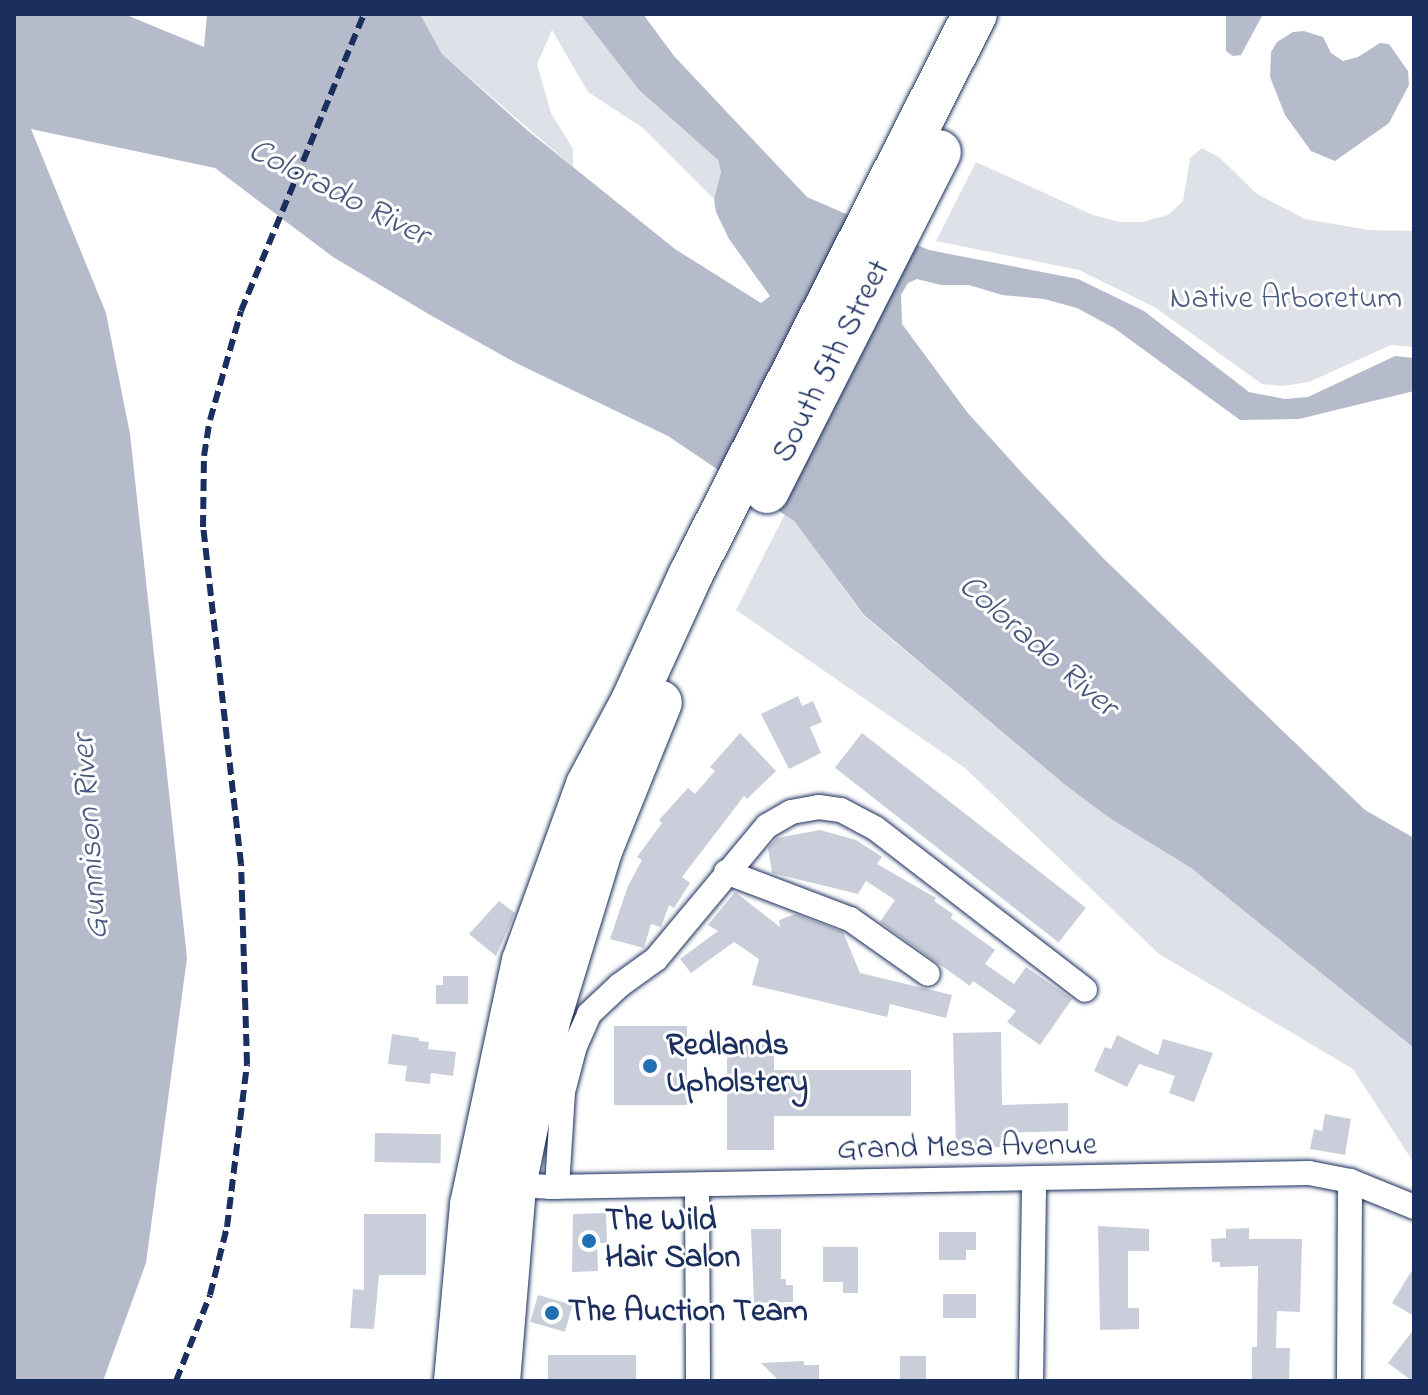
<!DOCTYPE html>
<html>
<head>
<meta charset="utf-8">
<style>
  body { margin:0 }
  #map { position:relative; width:1428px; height:1395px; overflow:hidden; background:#fff; font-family:"Indie Flower",sans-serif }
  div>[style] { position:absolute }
  .green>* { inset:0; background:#dee1e7 }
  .water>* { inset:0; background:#b5bbca }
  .building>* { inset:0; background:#caceda; transform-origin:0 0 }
  .roads { filter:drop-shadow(0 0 2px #1b2f5e) drop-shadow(0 0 2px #1b2f5e) }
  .street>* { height:24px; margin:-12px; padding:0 12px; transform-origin:12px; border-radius:12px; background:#fff }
  .highway>* { height:44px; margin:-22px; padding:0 22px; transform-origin:22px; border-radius:22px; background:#fff }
  .rail>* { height:6px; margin-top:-3px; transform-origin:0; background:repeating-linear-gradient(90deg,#1b2f5e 0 12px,transparent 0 18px) }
  .dots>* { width:22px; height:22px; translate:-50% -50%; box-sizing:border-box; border:4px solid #fff; border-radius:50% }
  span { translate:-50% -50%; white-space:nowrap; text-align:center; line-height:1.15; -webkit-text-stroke:6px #fff; paint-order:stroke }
  .park-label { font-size:32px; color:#4c5c80 }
  .street-label { font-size:32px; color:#1b2f5e }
  .poi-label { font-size:32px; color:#1b2f5e; font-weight:700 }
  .left { translate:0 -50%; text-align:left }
  .water-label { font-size:34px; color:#49597e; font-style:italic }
  .frame { position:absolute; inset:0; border:16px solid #1b2f5e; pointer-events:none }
</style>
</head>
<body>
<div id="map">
  <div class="green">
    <i style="clip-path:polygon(420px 14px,580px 14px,639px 90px,718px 160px,721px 172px,714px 199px,643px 128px,588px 92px,552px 30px,537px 64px,551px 113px,573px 149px,573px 167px,442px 54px)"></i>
    <i style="clip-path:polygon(1202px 148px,1220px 158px,1257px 194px,1305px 219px,1369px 230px,1414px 231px,1414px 347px,1391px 345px,1309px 382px,1283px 386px,1262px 384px,1156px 308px,1079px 270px,936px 241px,976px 162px,1093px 215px,1120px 222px,1142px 222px,1168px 215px,1183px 201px,1190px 158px)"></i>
    <i style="clip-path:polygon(785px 514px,794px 521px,864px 616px,1064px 784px,1108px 817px,1191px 868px,1414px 1048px,1414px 1163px,1353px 1069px,1159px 954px,965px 768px,736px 610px)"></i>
  </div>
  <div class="water">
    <i style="clip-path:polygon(14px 14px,124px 14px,204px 47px,207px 14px,420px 14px,442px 54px,527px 130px,675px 249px,761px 303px,770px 296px,729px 239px,716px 212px,714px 199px,721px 172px,718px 160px,639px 90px,580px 14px,643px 14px,674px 56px,807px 197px,929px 250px,1078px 279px,1144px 311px,1249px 392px,1285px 399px,1308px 397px,1395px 356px,1414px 358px,1414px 391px,1299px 419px,1240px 420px,1114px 328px,1077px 308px,1044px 299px,1002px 295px,969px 285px,941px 285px,917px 279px,908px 283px,901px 295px,902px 324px,967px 412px,1022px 473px,1104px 559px,1365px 810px,1414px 838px,1414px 1048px,1191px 868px,1108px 817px,1064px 784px,864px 615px,794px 521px,668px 436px,516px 363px,432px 316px,333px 257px,215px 168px,31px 129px,106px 313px,130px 434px,187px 958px,146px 1263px,103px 1381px,14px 1381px)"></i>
    <i style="clip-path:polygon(1226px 14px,1263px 14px,1241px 55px,1233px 56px,1226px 51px)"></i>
    <i style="clip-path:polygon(1304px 31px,1323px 37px,1331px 53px,1343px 61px,1358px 57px,1380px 43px,1389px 44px,1408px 71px,1409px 85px,1389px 123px,1335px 161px,1311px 151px,1285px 115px,1270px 77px,1271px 52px,1277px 42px,1293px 32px)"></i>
  </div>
  <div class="building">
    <i style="clip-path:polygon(798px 696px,802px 706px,813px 701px,822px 722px,810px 727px,821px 753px,789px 769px,761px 714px)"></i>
    <i style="clip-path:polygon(740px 733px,776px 771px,747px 799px,744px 796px,682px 877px,690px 883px,674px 908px,669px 905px,661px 927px,651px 924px,644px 948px,610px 939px,628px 886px,642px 860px,637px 857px,662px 823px,659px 820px,688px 788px,695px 794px,715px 771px,710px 767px)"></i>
    <i style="left:862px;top:733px;width:284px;height:44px;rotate:38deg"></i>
    <i style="clip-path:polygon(820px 830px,856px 840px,882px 857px,877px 864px,936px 898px,934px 901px,953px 914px,951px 918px,995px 950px,985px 964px,1014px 984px,1026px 967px,1072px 999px,1040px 1045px,1007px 1022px,1016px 1011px,973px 981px,970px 986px,880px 922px,895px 900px,866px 881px,858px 894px,772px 873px,768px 848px,777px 838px)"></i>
    <i style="clip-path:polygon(735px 892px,780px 927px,779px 920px,795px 914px,843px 932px,860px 973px,952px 995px,946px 1018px,890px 1004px,887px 1017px,752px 985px,759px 959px,734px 942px,691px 973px,680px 959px,718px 931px,708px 925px)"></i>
    <i style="clip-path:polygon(499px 901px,515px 913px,496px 956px,469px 934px)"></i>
    <i style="clip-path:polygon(443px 976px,468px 976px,468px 1004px,436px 1004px,436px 985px,443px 985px)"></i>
    <i style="left:687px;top:1026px;width:79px;height:73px;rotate:90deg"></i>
    <i style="clip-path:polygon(1001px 1032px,1002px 1105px,1068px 1103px,1068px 1131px,1003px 1133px,1003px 1147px,956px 1148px,953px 1033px)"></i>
    <i style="clip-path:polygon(392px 1034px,419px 1038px,419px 1041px,429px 1042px,428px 1049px,456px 1052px,453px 1076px,431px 1073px,430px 1084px,405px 1081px,407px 1066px,388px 1064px)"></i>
    <i style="clip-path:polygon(1117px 1035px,1158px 1055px,1163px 1039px,1213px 1053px,1194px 1102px,1169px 1093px,1175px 1076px,1139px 1064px,1127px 1087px,1094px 1071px,1105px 1047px,1111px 1049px)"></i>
    <i style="clip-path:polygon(727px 1039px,774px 1039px,774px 1070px,911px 1070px,911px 1116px,774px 1116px,774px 1150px,727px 1150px)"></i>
    <i style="clip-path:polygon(1325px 1114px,1351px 1119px,1345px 1155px,1310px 1149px,1314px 1129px,1322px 1131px)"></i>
    <i style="left:375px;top:1133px;width:66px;height:29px;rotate:1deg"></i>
    <i style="clip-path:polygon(606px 1213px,607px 1243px,597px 1243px,598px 1271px,572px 1272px,573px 1214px)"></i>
    <i style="clip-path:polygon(364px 1214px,426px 1214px,426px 1275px,379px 1275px,374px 1329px,350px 1328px,353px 1289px,364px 1290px)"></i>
    <i style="clip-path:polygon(1098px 1226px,1149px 1229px,1149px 1251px,1128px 1251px,1128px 1308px,1139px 1308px,1139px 1329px,1100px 1330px)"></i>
    <i style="clip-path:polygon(1249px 1228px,1249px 1239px,1302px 1239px,1300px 1312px,1277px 1311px,1276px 1348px,1290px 1348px,1289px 1381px,1252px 1381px,1252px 1347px,1257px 1347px,1258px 1266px,1220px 1267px,1220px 1262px,1212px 1262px,1211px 1239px,1226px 1238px,1226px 1229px)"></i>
    <i style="clip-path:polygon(751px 1229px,781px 1229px,781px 1279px,786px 1279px,786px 1285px,793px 1285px,793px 1302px,754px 1303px)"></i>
    <i style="clip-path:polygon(939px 1232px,976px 1232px,976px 1250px,966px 1250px,966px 1260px,939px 1260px)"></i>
    <i style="clip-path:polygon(823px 1247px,858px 1247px,858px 1293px,843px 1293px,843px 1282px,823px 1282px)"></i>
    <i style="clip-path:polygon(1414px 1267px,1414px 1316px,1392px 1303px)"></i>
    <i style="left:943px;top:1294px;width:33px;height:24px"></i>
    <i style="left:538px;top:1295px;width:36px;height:28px;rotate:16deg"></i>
    <i style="clip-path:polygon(1414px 1329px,1414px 1381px,1412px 1381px,1388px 1363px)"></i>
    <i style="left:548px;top:1355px;width:88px;height:26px"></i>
    <i style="left:900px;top:1356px;width:26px;height:25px"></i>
    <i style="clip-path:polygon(804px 1361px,804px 1365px,819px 1365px,819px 1381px,779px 1381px,761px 1363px)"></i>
  </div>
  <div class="roads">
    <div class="street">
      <i style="left:726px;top:872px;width:133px;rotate:20.8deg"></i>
      <i style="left:850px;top:919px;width:95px;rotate:35.2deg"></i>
      <i style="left:514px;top:1185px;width:36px;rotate:3deg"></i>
      <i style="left:550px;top:1187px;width:759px;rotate:-1.06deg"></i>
      <i style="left:1309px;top:1173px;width:42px;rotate:11deg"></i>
      <i style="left:1350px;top:1181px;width:69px;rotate:22.1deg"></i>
      <i style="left:697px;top:1185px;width:196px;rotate:89.7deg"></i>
      <i style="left:557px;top:1187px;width:95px;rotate:-86.4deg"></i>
      <i style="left:563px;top:1092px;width:48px;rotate:-75.4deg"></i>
      <i style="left:575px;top:1046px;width:35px;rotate:-66deg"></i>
      <i style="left:589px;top:1014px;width:42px;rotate:-43.1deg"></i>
      <i style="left:620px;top:985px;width:44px;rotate:-35.8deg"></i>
      <i style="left:656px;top:959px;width:173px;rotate:-50.2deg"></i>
      <i style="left:767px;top:826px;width:28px;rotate:-30deg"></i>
      <i style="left:791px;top:812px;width:28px;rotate:-10deg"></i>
      <i style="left:819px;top:807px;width:22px;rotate:8deg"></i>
      <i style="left:841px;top:810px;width:38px;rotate:28deg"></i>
      <i style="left:875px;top:828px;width:265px;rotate:37.6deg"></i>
      <i style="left:1031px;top:1381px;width:201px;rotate:-89.1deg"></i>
      <i style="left:1349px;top:1381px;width:200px;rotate:-89.7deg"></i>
    </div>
    <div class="highway">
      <i style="left:767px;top:491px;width:380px;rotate:-63.1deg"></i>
      <i style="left:456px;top:1381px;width:177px;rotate:-84.8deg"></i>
      <i style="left:472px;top:1205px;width:249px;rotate:-78deg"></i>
      <i style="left:524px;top:961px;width:187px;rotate:-70deg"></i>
      <i style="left:588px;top:785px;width:95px;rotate:-61.8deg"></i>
      <i style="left:633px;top:701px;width:140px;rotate:-65.5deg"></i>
      <i style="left:691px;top:574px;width:628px;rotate:-63.11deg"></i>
      <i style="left:498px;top:1381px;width:197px;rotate:-85.3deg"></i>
      <i style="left:514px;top:1185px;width:167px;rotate:-78.3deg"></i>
      <i style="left:548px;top:1021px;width:181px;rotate:-73deg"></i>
      <i style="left:601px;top:848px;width:157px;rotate:-68deg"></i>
    </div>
  </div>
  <div class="rail">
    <i style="left:176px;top:1381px;width:92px;rotate:-68.4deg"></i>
    <i style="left:210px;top:1295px;width:70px;rotate:-76deg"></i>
    <i style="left:227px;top:1227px;width:164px;rotate:-83deg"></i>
    <i style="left:247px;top:1064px;width:200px;rotate:-91.7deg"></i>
    <i style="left:241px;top:864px;width:339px;rotate:-96.4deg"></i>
    <i style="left:203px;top:527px;width:71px;rotate:-89.2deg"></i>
    <i style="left:204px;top:456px;width:36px;rotate:-81deg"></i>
    <i style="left:210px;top:420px;width:113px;rotate:-74.1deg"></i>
    <i style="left:241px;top:311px;width:321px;rotate:-67.5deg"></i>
  </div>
  <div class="dots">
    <i style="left:650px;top:1066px;background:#1f6fb2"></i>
    <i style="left:589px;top:1241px;background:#1f6fb2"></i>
    <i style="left:552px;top:1313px;background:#1f6fb2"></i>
  </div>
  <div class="park-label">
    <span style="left:1286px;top:300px">Native Arboretum</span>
  </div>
  <div class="street-label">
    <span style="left:833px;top:362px;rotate:-63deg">South 5th Street</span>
    <span style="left:967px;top:1149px;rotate:-1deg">Grand Mesa Avenue</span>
  </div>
  <div class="poi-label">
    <span class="left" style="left:666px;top:1066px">Redlands<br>Upholstery</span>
    <span class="left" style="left:605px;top:1241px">The Wild<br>Hair Salon</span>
    <span class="left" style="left:568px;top:1313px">The Auction Team</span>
  </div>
  <div class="water-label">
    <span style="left:338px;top:194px;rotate:27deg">Colorado River</span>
    <span style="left:1037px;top:647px;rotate:41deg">Colorado River</span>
    <span style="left:92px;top:837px;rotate:-94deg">Gunnison River</span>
  </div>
  <div class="frame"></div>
</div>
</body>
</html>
